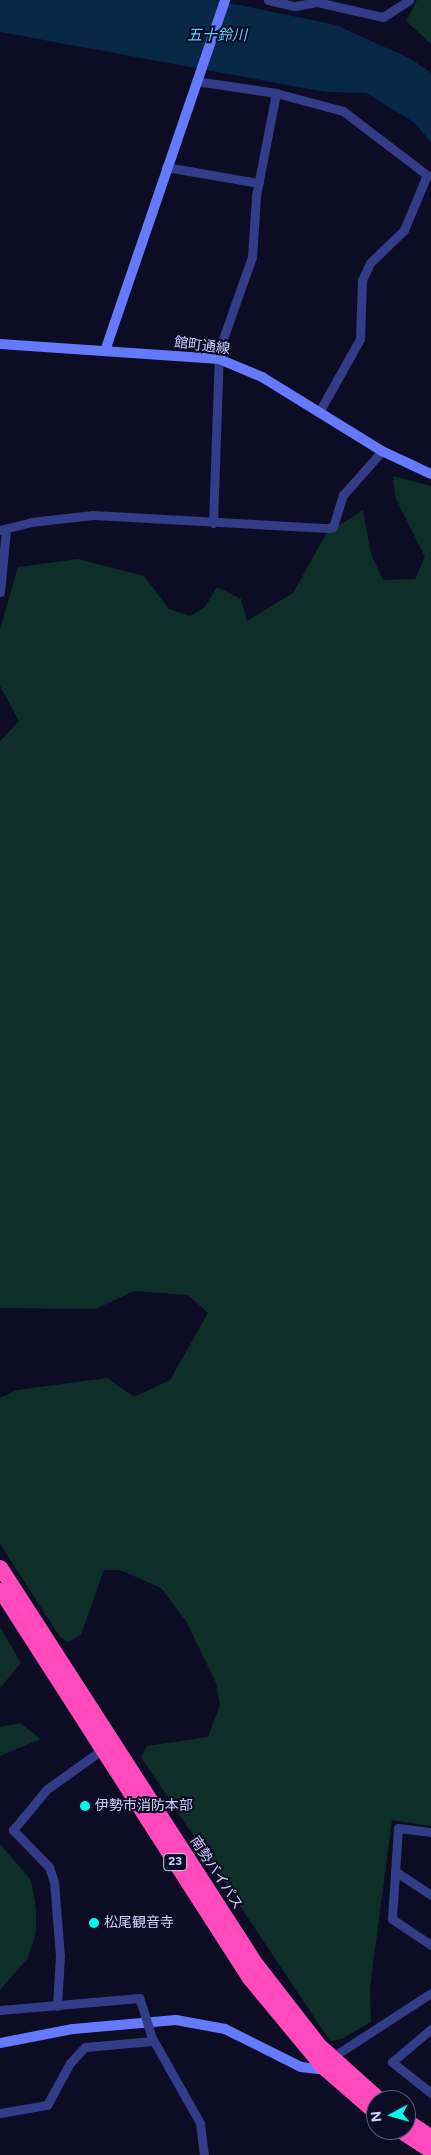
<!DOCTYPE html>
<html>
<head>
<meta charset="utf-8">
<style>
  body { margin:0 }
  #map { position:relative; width:431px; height:2155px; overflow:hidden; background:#0c0c24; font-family:Figtree,"Noto Sans JP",sans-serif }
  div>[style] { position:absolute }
  .green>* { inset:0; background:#0e2e28 }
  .water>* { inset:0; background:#072847 }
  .street>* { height:9px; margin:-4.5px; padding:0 4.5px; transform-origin:4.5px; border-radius:4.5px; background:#323c87 }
  .secondary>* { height:10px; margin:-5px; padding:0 5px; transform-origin:5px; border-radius:5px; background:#6579ff }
  .highway>* { height:15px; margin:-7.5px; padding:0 7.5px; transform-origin:7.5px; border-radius:7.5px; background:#ff49bc }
  .street-bridge>* { height:9px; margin:-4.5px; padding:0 4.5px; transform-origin:4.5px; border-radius:4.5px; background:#323c87 }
  .dots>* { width:14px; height:14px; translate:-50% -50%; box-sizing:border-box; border:2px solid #0c0c24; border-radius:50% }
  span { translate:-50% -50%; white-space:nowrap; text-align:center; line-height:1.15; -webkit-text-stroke:4px #0c0c24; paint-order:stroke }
  .shield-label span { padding:1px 4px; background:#0c0c24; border:1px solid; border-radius:4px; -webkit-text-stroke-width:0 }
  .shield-label { font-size:12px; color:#ced0ff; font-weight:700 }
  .street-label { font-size:14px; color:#ced0ff }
  .poi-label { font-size:14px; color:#ced0ff }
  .left { translate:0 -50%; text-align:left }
  .water-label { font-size:15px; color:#5ccdff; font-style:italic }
  .north { position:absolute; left:366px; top:2090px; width:50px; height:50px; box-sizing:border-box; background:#0c0c24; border:1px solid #5a5a7c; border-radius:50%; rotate:264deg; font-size:14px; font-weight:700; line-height:20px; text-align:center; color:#ced0ff }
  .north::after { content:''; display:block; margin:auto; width:18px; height:22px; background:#00f9ec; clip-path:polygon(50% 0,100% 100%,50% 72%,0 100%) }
</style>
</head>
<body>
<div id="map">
  <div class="green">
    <i style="clip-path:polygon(417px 0,431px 0,431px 44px,406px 21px)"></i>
    <i style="clip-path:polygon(393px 476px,431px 486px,431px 1826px,392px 1820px,370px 1988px,371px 2022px,342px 2039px,330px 2041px,141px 1757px,147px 1746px,208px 1737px,220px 1705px,216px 1683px,186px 1621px,161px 1588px,120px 1570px,104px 1570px,81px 1635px,68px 1642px,60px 1637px,0 1544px,0 1398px,17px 1390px,107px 1378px,134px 1397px,170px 1380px,208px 1313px,188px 1295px,134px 1291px,96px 1309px,0 1308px,0 741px,19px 721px,0 686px,0 629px,18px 567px,78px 559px,144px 576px,169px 609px,190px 616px,205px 607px,217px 587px,241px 599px,247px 621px,293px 593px,326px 534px,363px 510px,371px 554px,383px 580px,415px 579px,425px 557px,395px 497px)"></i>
    <i style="clip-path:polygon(0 1627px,21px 1663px,0 1688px)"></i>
    <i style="clip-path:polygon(20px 1723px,41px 1739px,0 1756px,0 1727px)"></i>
    <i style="clip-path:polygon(0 1844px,31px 1880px,36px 1908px,36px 1933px,28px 1958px,0 1990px)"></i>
  </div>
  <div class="water">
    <i style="clip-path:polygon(0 0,215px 0,336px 25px,411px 59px,431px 73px,431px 143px,415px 123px,366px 93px,326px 92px,0 32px)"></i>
  </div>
  <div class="street">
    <i style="left:268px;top:0;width:28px;rotate:13deg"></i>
    <i style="left:295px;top:6px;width:22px;rotate:-10deg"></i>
    <i style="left:317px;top:2px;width:68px;rotate:12.8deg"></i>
    <i style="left:383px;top:17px;width:31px;rotate:-33deg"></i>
    <i style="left:196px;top:81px;width:81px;rotate:8.5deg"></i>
    <i style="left:276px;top:93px;width:69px;rotate:15deg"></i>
    <i style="left:343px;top:111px;width:106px;rotate:37.3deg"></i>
    <i style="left:427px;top:175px;width:60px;rotate:112.7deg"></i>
    <i style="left:404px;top:230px;width:47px;rotate:135.9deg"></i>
    <i style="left:370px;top:263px;width:19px;rotate:115deg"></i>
    <i style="left:362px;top:280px;width:59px;rotate:91.9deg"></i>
    <i style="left:360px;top:339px;width:84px;rotate:119.3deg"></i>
    <i style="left:166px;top:167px;width:94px;rotate:9.8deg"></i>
    <i style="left:213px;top:523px;width:173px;rotate:-88deg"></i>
    <i style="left:219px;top:350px;width:99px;rotate:-70.5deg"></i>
    <i style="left:252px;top:257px;width:61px;rotate:-86.2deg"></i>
    <i style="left:256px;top:196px;width:105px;rotate:-79deg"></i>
    <i style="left:0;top:530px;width:32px;rotate:-14deg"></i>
    <i style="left:31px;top:522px;width:62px;rotate:-6.4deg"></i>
    <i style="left:93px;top:515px;width:235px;rotate:3.2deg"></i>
    <i style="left:328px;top:528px;width:5px;rotate:-11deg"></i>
    <i style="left:333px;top:527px;width:34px;rotate:-73deg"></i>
    <i style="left:343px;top:495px;width:59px;rotate:-48.4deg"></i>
    <i style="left:0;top:592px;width:62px;rotate:-84.5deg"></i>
    <i style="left:431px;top:1832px;width:33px;rotate:-173deg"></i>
    <i style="left:398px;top:1828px;width:91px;rotate:93.8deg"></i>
    <i style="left:392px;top:1919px;width:47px;rotate:33.7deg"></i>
    <i style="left:395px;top:1871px;width:43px;rotate:33.7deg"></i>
    <i style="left:57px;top:2006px;width:50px;rotate:-86.6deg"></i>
    <i style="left:60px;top:1956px;width:74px;rotate:-94.6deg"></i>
    <i style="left:54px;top:1882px;width:16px;rotate:-108deg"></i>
    <i style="left:49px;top:1867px;width:52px;rotate:-134.2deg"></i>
    <i style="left:13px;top:1830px;width:53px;rotate:-50.3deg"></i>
    <i style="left:47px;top:1789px;width:72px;rotate:-35.4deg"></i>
    <i style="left:0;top:2010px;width:140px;rotate:-4.9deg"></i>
    <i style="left:139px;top:1998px;width:12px;rotate:70deg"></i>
    <i style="left:431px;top:2029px;width:51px;rotate:139.8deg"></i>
    <i style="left:392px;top:2062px;width:50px;rotate:38.5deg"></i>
    <i style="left:151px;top:2036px;width:100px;rotate:60.6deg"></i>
    <i style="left:200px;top:2123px;width:32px;rotate:83deg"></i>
    <i style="left:331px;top:2058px;width:119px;rotate:-33deg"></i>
    <i style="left:0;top:2113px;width:48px;rotate:-9.7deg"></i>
    <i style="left:47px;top:2105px;width:48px;rotate:-61.3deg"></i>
    <i style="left:70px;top:2063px;width:22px;rotate:-47deg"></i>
    <i style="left:85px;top:2047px;width:68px;rotate:-5deg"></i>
  </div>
  <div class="secondary">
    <i style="left:0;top:344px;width:220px;rotate:3.9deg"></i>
    <i style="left:219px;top:359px;width:47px;rotate:22.7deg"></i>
    <i style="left:262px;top:377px;width:141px;rotate:31.7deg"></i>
    <i style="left:382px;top:451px;width:54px;rotate:25.1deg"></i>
    <i style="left:105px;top:351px;width:371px;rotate:-71.1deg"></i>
    <i style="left:0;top:2043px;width:74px;rotate:-10.9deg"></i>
    <i style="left:73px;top:2029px;width:103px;rotate:-5deg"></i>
    <i style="left:176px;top:2020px;width:50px;rotate:10.4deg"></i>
    <i style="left:225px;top:2029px;width:85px;rotate:26.6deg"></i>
    <i style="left:301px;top:2067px;width:17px;rotate:7deg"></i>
    <i style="left:318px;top:2069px;width:9px;rotate:-41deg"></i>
  </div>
  <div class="highway">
    <i style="left:0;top:1567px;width:467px;rotate:57.2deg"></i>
    <i style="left:253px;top:1960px;width:108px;rotate:52.2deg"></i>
    <i style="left:319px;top:2045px;width:82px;rotate:42deg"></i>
    <i style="left:0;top:1590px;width:462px;rotate:57.3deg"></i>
    <i style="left:250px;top:1979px;width:113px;rotate:50.4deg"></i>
    <i style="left:322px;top:2066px;width:72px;rotate:41deg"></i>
    <i style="left:406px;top:2120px;width:30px;rotate:34deg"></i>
    <i style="left:399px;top:2130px;width:38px;rotate:33deg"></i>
  </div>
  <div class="street-bridge">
    <i style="left:143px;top:2009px;width:27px;rotate:73deg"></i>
  </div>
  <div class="dots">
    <i style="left:85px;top:1806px;background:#00f9ec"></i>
    <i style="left:94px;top:1923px;background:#00f9ec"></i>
  </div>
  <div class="shield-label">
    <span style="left:175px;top:1862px">23</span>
  </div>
  <div class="street-label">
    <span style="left:202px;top:346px;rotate:7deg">館町通線</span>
    <span style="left:216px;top:1873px;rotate:57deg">南勢バイパス</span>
  </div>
  <div class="poi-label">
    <span class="left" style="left:95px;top:1806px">伊勢市消防本部</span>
    <span class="left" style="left:104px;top:1923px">松尾観音寺</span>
  </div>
  <div class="water-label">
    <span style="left:217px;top:36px">五十鈴川</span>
  </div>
  <div class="north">N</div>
</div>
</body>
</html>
